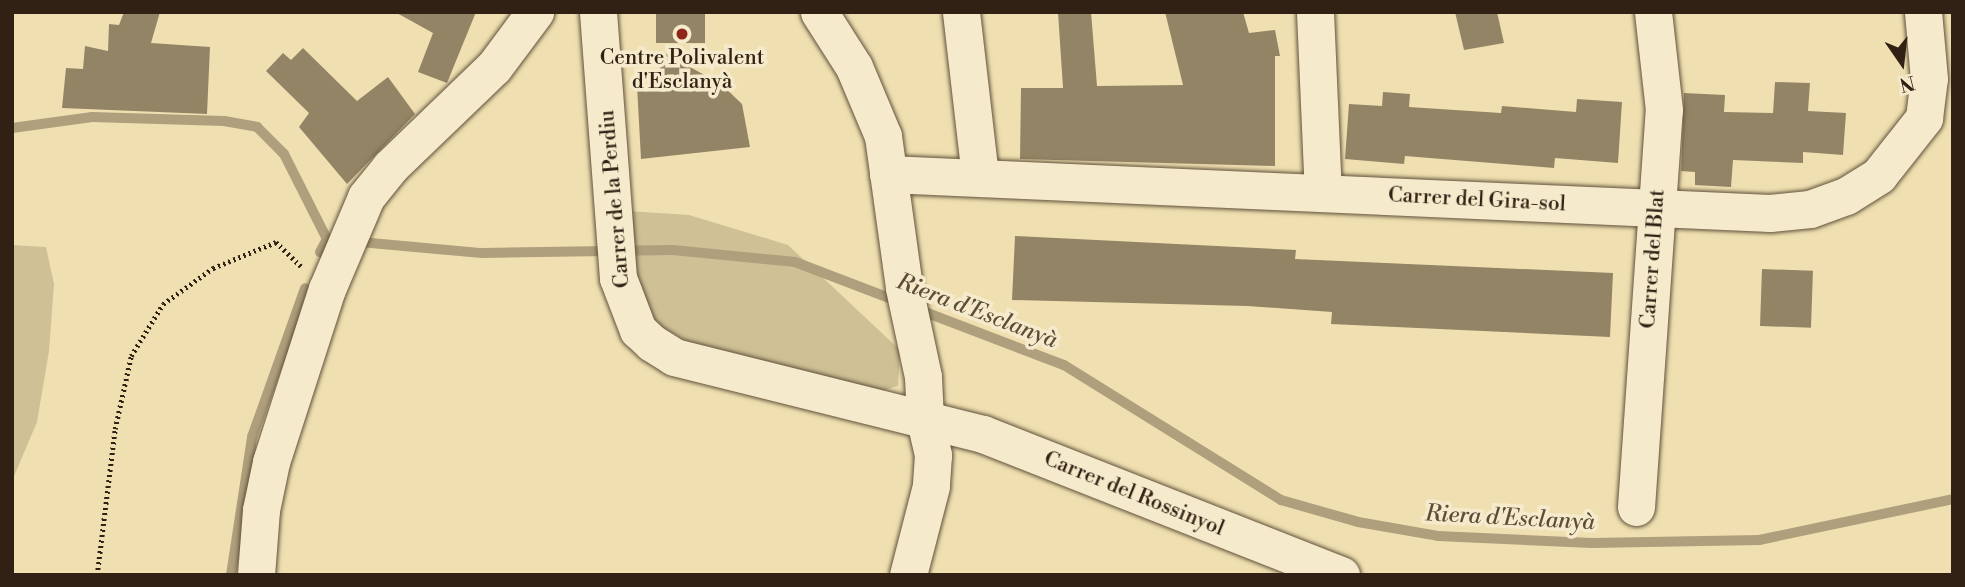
<!DOCTYPE html>
<html>
<head>
<meta charset="utf-8">
<style>
  body { margin:0 }
  #map { position:relative; width:1965px; height:587px; overflow:hidden; background:#f0e0b1; font-family:"Libre Bodoni",serif }
  div>[style] { position:absolute }
  .green>* { inset:0; background:#cfc096 }
  .stream>* { height:10px; margin:-5px; padding:0 5px; transform-origin:5px; border-radius:5px; background:#af9f7c }
  .building>* { inset:0; background:#948466; transform-origin:0 0 }
  .path>* { height:4.5px; margin-top:-2.25px; transform-origin:0; background:repeating-linear-gradient(90deg,#302114 0 2px,transparent 0 5.5px) }
  .roads { filter:drop-shadow(0 0 2px #60513b) drop-shadow(0 0 2px #60513b) }
  .minor>* { height:37px; margin:-18.5px; padding:0 18.5px; transform-origin:18.5px; border-radius:18.5px; background:#f5ebcc }
  .dots>* { width:19px; height:19px; translate:-50% -50%; box-sizing:border-box; border:4px solid #f5ebcc; border-radius:50% }
  span { translate:-50% -50%; white-space:nowrap; text-align:center; line-height:1.15; -webkit-text-stroke:7px #f5ebcc; paint-order:stroke }
  .poi-label { font-size:21px; color:#302114 }
  .street-label { font-size:21px; color:#302114 }
  .water-label { font-size:23px; color:#5c4d38; font-style:italic }
  .frame { position:absolute; inset:0; border:14px solid #302114; pointer-events:none }
  .north { position:absolute; left:1867px; top:28px; width:70px; height:70px; -webkit-text-stroke:5px #f5ebcc; paint-order:stroke; rotate:166deg; font-size:19px; font-weight:700; line-height:28px; text-align:center; color:#302114 }
  .north::after { content:''; display:block; margin:auto; width:24px; height:32px; background:#302114; clip-path:polygon(50% 0,100% 100%,50% 72%,0 100%) }
</style>
</head>
<body>
<div id="map">
  <div class="green">
    <i style="clip-path:polygon(628px 211px,689px 215px,788px 245px,900px 350px,898px 386px,881px 391px,700px 349px,657px 324px,638px 305px)"></i>
    <i style="clip-path:polygon(12px 245px,46px 247px,54px 284px,49px 351px,37px 422px,12px 481px)"></i>
  </div>
  <div class="stream">
    <i style="left:12px;top:128px;width:81px;rotate:-7.8deg"></i>
    <i style="left:92px;top:117px;width:132px;rotate:1.7deg"></i>
    <i style="left:224px;top:121px;width:34px;rotate:10deg"></i>
    <i style="left:257px;top:127px;width:38px;rotate:45deg"></i>
    <i style="left:284px;top:154px;width:95px;rotate:63.2deg"></i>
    <i style="left:327px;top:239px;width:156px;rotate:5.2deg"></i>
    <i style="left:482px;top:253px;width:191px;rotate:-0.9deg"></i>
    <i style="left:673px;top:250px;width:123px;rotate:5.6deg"></i>
    <i style="left:795px;top:262px;width:112px;rotate:20.9deg"></i>
    <i style="left:320px;top:252px;width:15px;rotate:-62deg"></i>
    <i style="left:917px;top:309px;width:157px;rotate:20.9deg"></i>
    <i style="left:1064px;top:365px;width:256px;rotate:31.9deg"></i>
    <i style="left:1281px;top:500px;width:80px;rotate:15.9deg"></i>
    <i style="left:1358px;top:522px;width:81px;rotate:9.9deg"></i>
    <i style="left:1438px;top:536px;width:154px;rotate:2.6deg"></i>
    <i style="left:1592px;top:543px;width:167px;rotate:-1deg"></i>
    <i style="left:1759px;top:540px;width:198px;rotate:-11.9deg"></i>
    <i style="left:231px;top:575px;width:140px;rotate:-81.3deg"></i>
    <i style="left:252px;top:437px;width:158px;rotate:-70.4deg"></i>
  </div>
  <div class="building">
    <i style="clip-path:polygon(124px 12px,160px 12px,151px 43px,210px 47px,207px 114px,62px 108px,66px 68px,83px 69px,85px 46px,108px 51px,109px 24px,119px 25px)"></i>
    <i style="clip-path:polygon(395px 12px,476px 12px,447px 83px,418px 72px,433px 33px)"></i>
    <i style="left:656px;top:12px;width:49px;height:31px"></i>
    <i style="clip-path:polygon(1058px 12px,1091px 12px,1097px 86px,1183px 85px,1165px 12px,1243px 12px,1249px 33px,1275px 30px,1280px 56px,1275px 56px,1275px 166px,1020px 159px,1021px 88px,1063px 88px)"></i>
    <i style="clip-path:polygon(1455px 12px,1497px 12px,1504px 43px,1464px 50px)"></i>
    <i style="clip-path:polygon(303px 48px,357px 101px,388px 77px,415px 114px,347px 184px,299px 127px,309px 113px,266px 71px,283px 53px,291px 60px)"></i>
    <i style="clip-path:polygon(659px 50px,721px 84px,742px 104px,750px 147px,641px 159px,637px 86px,661px 82px)"></i>
    <i style="clip-path:polygon(1775px 82px,1810px 83px,1808px 111px,1846px 113px,1843px 155px,1803px 152px,1803px 163px,1733px 160px,1731px 187px,1695px 185px,1695px 172px,1681px 171px,1684px 93px,1725px 95px,1724px 112px,1773px 113px)"></i>
    <i style="clip-path:polygon(1383px 92px,1410px 94px,1409px 107px,1501px 113px,1502px 106px,1576px 112px,1577px 99px,1622px 102px,1618px 163px,1555px 158px,1554px 168px,1405px 156px,1404px 164px,1345px 159px,1349px 104px,1382px 106px)"></i>
    <i style="clip-path:polygon(1015px 236px,1296px 250px,1295px 259px,1613px 273px,1610px 337px,1331px 324px,1332px 312px,1247px 306px,1012px 300px)"></i>
    <i style="left:1762px;top:269px;width:51px;height:57px;rotate:2deg"></i>
  </div>
  <div class="path">
    <i style="left:97px;top:575px;width:147px;rotate:-83deg"></i>
    <i style="left:115px;top:429px;width:75px;rotate:-77.6deg"></i>
    <i style="left:131px;top:356px;width:61px;rotate:-58.4deg"></i>
    <i style="left:163px;top:304px;width:62px;rotate:-35.8deg"></i>
    <i style="left:213px;top:268px;width:68px;rotate:-22.4deg"></i>
    <i style="left:276px;top:242px;width:35px;rotate:44deg"></i>
  </div>
  <div class="roads">
    <div class="minor">
      <i style="left:598px;top:12px;width:267px;rotate:85.7deg"></i>
      <i style="left:618px;top:278px;width:56px;rotate:69deg"></i>
      <i style="left:638px;top:330px;width:19px;rotate:43deg"></i>
      <i style="left:652px;top:343px;width:26px;rotate:32deg"></i>
      <i style="left:674px;top:357px;width:318px;rotate:14deg"></i>
      <i style="left:983px;top:434px;width:385px;rotate:21.5deg"></i>
      <i style="left:819px;top:12px;width:65px;rotate:57.5deg"></i>
      <i style="left:854px;top:67px;width:75px;rotate:67.2deg"></i>
      <i style="left:883px;top:136px;width:153px;rotate:82.1deg"></i>
      <i style="left:904px;top:288px;width:91px;rotate:77.9deg"></i>
      <i style="left:923px;top:377px;width:43px;rotate:87.3deg"></i>
      <i style="left:925px;top:420px;width:36px;rotate:77deg"></i>
      <i style="left:933px;top:455px;width:31px;rotate:94deg"></i>
      <i style="left:931px;top:486px;width:92px;rotate:104.5deg"></i>
      <i style="left:961px;top:12px;width:166px;rotate:83.4deg"></i>
      <i style="left:1315px;top:12px;width:181px;rotate:87.5deg"></i>
      <i style="left:888px;top:174px;width:883px;rotate:2.53deg"></i>
      <i style="left:1770px;top:213px;width:40px;rotate:-5.7deg"></i>
      <i style="left:1810px;top:209px;width:38px;rotate:-20deg"></i>
      <i style="left:1846px;top:196px;width:39px;rotate:-32deg"></i>
      <i style="left:1879px;top:175px;width:73px;rotate:-51.7deg"></i>
      <i style="left:1924px;top:118px;width:39px;rotate:-83deg"></i>
      <i style="left:1929px;top:79px;width:67px;rotate:-95.1deg"></i>
      <i style="left:1636px;top:507px;width:398px;rotate:-86deg"></i>
      <i style="left:1664px;top:110px;width:99px;rotate:-96.4deg"></i>
      <i style="left:256px;top:575px;width:65px;rotate:-85.6deg"></i>
      <i style="left:261px;top:510px;width:49px;rotate:-78.2deg"></i>
      <i style="left:271px;top:462px;width:182px;rotate:-72.1deg"></i>
      <i style="left:327px;top:289px;width:100px;rotate:-67deg"></i>
      <i style="left:366px;top:197px;width:38px;rotate:-51deg"></i>
      <i style="left:390px;top:167px;width:144px;rotate:-43.9deg"></i>
      <i style="left:494px;top:67px;width:69px;rotate:-53.3deg"></i>
    </div>
  </div>
  <div class="dots">
    <i style="left:682px;top:34px;background:#8f2418"></i>
  </div>
  <div class="poi-label">
    <span style="left:682px;top:70px">Centre Polivalent<br>d'Esclanyà</span>
  </div>
  <div class="street-label">
    <span style="left:615px;top:199px;rotate:-95deg">Carrer de la Perdiu</span>
    <span style="left:1477px;top:200px;rotate:3deg">Carrer del Gira-sol</span>
    <span style="left:1653px;top:259px;rotate:-86deg">Carrer del Blat</span>
    <span style="left:1134px;top:494px;rotate:22deg">Carrer del Rossinyol</span>
  </div>
  <div class="water-label">
    <span style="left:977px;top:311px;rotate:21deg">Riera d'Esclanyà</span>
    <span style="left:1510px;top:518px;rotate:3deg">Riera d'Esclanyà</span>
  </div>
  <div class="frame"></div>
  <div class="north">N</div>
</div>
</body>
</html>
